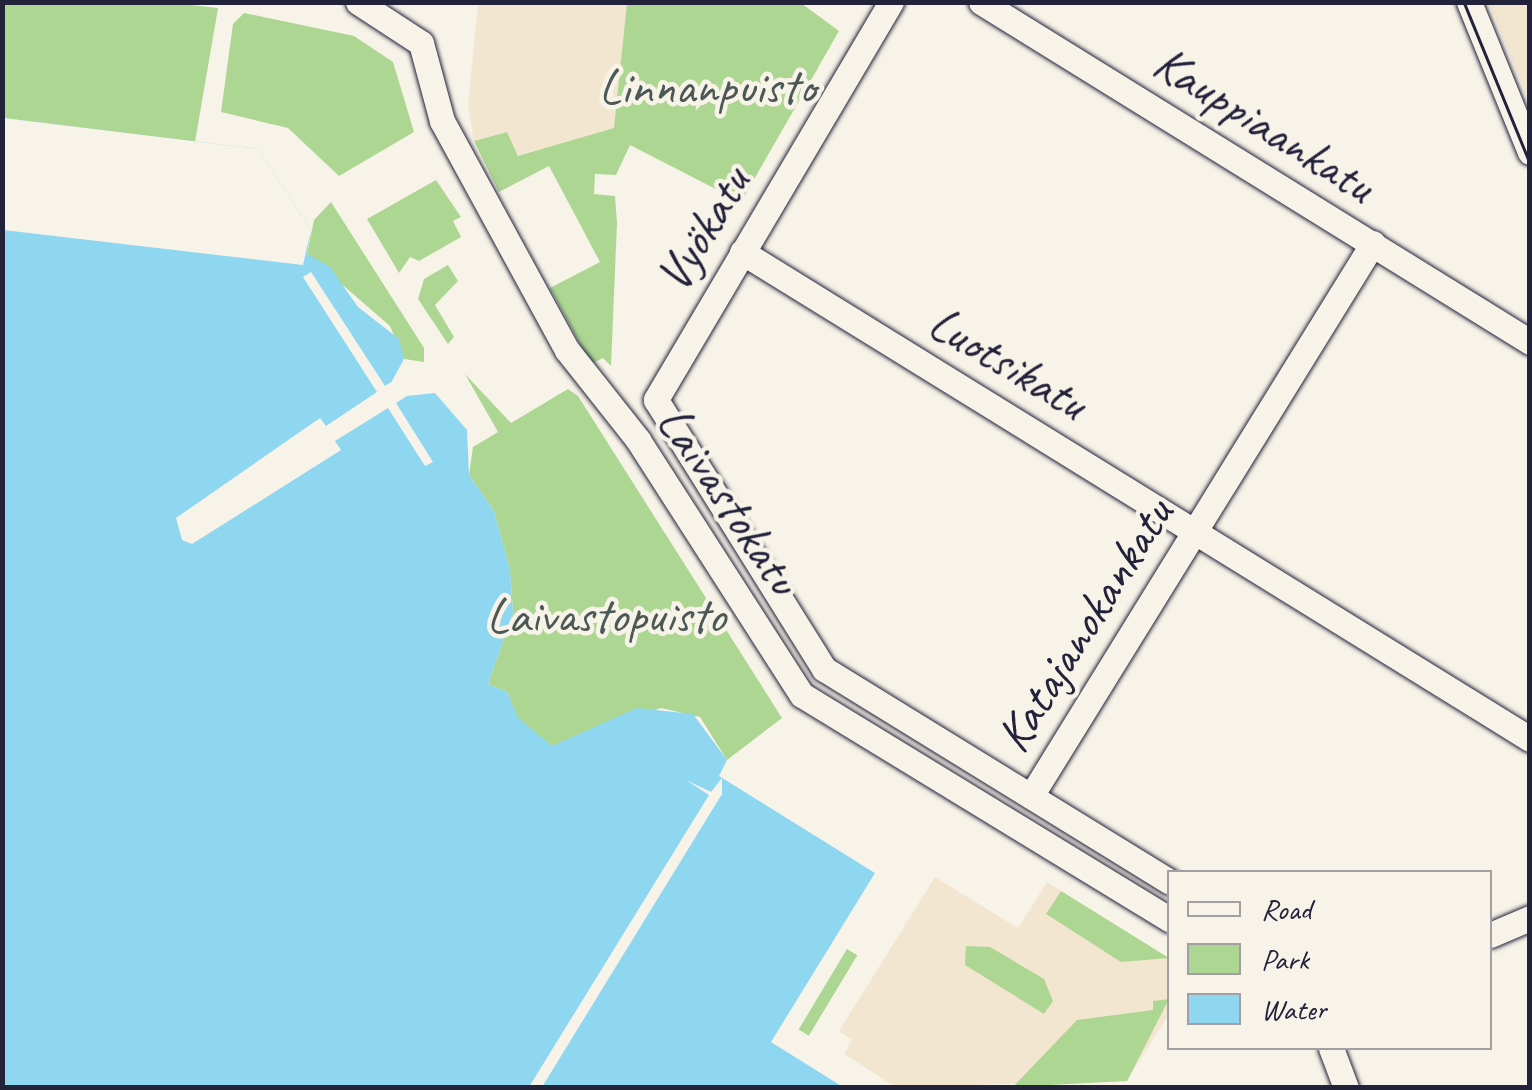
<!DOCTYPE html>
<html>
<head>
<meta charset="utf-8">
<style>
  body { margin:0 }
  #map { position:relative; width:1532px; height:1090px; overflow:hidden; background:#f7f3e8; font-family:Caveat,sans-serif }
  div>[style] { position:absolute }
  .built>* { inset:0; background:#f2e6d1 }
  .green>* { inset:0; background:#add693; transform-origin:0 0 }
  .water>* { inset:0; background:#8fd6f1 }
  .pier>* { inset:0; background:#f7f3e8 }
  .roads { filter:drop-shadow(0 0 2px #22223b) drop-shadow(0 0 2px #22223b) }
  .minor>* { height:25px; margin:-12.5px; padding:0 12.5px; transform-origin:12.5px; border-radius:12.5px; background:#f7f3e8 }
  .tram>* { height:2.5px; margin:-1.25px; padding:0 1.25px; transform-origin:1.25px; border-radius:1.25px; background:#22223b }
  span { translate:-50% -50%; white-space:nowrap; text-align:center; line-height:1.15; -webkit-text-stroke:9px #f7f3e8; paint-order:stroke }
  .park-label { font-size:50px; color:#4c5855 }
  .street-label { font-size:50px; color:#22223b }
  .frame { position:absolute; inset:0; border:5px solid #22223b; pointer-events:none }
  .legend { position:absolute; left:1167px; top:870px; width:325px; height:180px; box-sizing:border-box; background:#f7f3e8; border:2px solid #a29fa3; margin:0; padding:12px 18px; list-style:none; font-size:30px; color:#22223b }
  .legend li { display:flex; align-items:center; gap:20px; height:50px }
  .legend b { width:50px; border:2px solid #a29fa3 }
</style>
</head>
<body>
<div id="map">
  <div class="built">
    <i style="clip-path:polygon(478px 3px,740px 3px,819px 67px,741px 202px,614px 129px,518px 156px,507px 132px,474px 141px,468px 106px)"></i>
    <i style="clip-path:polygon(1489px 3px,1529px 3px,1529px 101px)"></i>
    <i style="clip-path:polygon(935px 877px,1018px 928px,1047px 882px,1168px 958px,1169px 1014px,1127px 1081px,896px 1087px,844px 1054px,852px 1040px,839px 1031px)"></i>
  </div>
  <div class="green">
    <i style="clip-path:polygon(164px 2px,218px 8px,195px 142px,3px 118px,2px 3px)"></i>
    <i style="clip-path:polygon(627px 3px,801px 3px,839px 31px,741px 202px,630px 145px,616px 175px,595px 174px,594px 194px,615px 196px,617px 223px,611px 366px,603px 358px,591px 364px,550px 288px,600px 262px,549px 166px,499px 192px,474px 141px,507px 132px,518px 156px,614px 128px)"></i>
    <i style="clip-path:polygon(244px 13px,354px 36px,393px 62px,414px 132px,339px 176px,288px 128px,221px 112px,233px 24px)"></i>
    <i style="clip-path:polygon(436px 180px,461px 217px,453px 221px,461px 237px,419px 261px,410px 257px,399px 273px,367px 219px)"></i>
    <i style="clip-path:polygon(331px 202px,424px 348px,424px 362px,404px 359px,390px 326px,307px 254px,314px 220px)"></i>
    <i style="clip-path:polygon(448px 265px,458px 281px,435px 305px,454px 337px,448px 344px,418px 299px,424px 279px)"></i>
    <i style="clip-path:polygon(465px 374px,511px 423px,568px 389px,578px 396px,782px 718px,727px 760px,700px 717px,661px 708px,552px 746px,518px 719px,507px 692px,488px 684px,513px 613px,510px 570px,494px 511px,469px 475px,473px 447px,498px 432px)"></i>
    <i style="clip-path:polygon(1061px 891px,1169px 958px,1121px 962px,1046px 914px)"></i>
    <i style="clip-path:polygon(966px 946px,990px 947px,1044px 979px,1053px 1001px,1044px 1014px,965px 965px)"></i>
    <i style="left:847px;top:949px;width:12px;height:94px;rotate:31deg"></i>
    <i style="clip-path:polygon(1169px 999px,1127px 1081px,1013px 1087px,1077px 1020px,1153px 1010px,1153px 1001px)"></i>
  </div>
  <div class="water">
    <i style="clip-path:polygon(3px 118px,258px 149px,311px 230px,307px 254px,330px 267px,358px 307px,399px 339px,404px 359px,392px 381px,407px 396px,435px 393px,467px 430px,469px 475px,494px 511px,510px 570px,513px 613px,488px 684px,507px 692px,518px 718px,552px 746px,637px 708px,693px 714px,727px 760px,719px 776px,875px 873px,771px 1042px,843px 1087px,3px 1088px)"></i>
  </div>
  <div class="pier">
    <i style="clip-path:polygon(3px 118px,258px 149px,311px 230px,303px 265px,3px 230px)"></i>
    <i style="clip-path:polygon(311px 272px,385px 386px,396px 379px,407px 396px,396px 403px,433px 462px,425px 466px,388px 408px,335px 441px,341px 450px,192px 544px,182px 540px,176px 518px,320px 418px,326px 426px,377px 392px,303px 277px)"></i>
    <i style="clip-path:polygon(722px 778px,722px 794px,542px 1087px,529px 1087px,709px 795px,686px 780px,711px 792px)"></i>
  </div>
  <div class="roads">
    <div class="minor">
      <i style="left:358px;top:2px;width:75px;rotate:33.1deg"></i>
      <i style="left:421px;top:43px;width:81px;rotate:74.9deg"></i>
      <i style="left:442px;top:121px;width:261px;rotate:61.4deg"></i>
      <i style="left:567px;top:350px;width:115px;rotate:51.7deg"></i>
      <i style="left:638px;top:440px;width:303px;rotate:57.3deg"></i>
      <i style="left:802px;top:695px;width:431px;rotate:31.4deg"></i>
      <i style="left:891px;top:2px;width:462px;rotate:120.6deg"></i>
      <i style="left:656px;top:400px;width:317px;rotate:58deg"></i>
      <i style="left:824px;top:669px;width:406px;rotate:31.6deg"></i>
      <i style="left:981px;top:2px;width:646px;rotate:31.77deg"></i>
      <i style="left:1469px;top:2px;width:162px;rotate:67.9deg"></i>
      <i style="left:742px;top:252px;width:926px;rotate:31.72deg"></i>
      <i style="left:1031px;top:796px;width:650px;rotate:-58.27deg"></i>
      <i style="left:1490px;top:935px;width:43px;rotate:-23deg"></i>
      <i style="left:1331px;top:1048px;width:43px;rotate:69.4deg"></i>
    </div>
  </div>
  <div class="tram">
    <i style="left:1464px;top:2px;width:174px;rotate:67.7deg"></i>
  </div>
  <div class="park-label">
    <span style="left:707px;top:87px">Linnanpuisto</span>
    <span style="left:606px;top:616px">Laivastopuisto</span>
  </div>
  <div class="street-label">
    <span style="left:1264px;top:124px;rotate:32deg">Kauppiaankatu</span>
    <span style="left:703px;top:229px;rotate:-59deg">Vyökatu</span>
    <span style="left:1008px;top:363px;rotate:31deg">Luotsikatu</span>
    <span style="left:729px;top:500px;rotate:56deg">Laivastokatu</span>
    <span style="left:1084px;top:625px;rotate:-58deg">Katajanokankatu</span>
  </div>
  <div class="frame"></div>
  <ul class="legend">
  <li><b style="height:12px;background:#f7f3e8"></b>Road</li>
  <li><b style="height:28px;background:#add693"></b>Park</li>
  <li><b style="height:28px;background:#8fd6f1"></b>Water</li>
  </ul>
</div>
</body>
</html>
